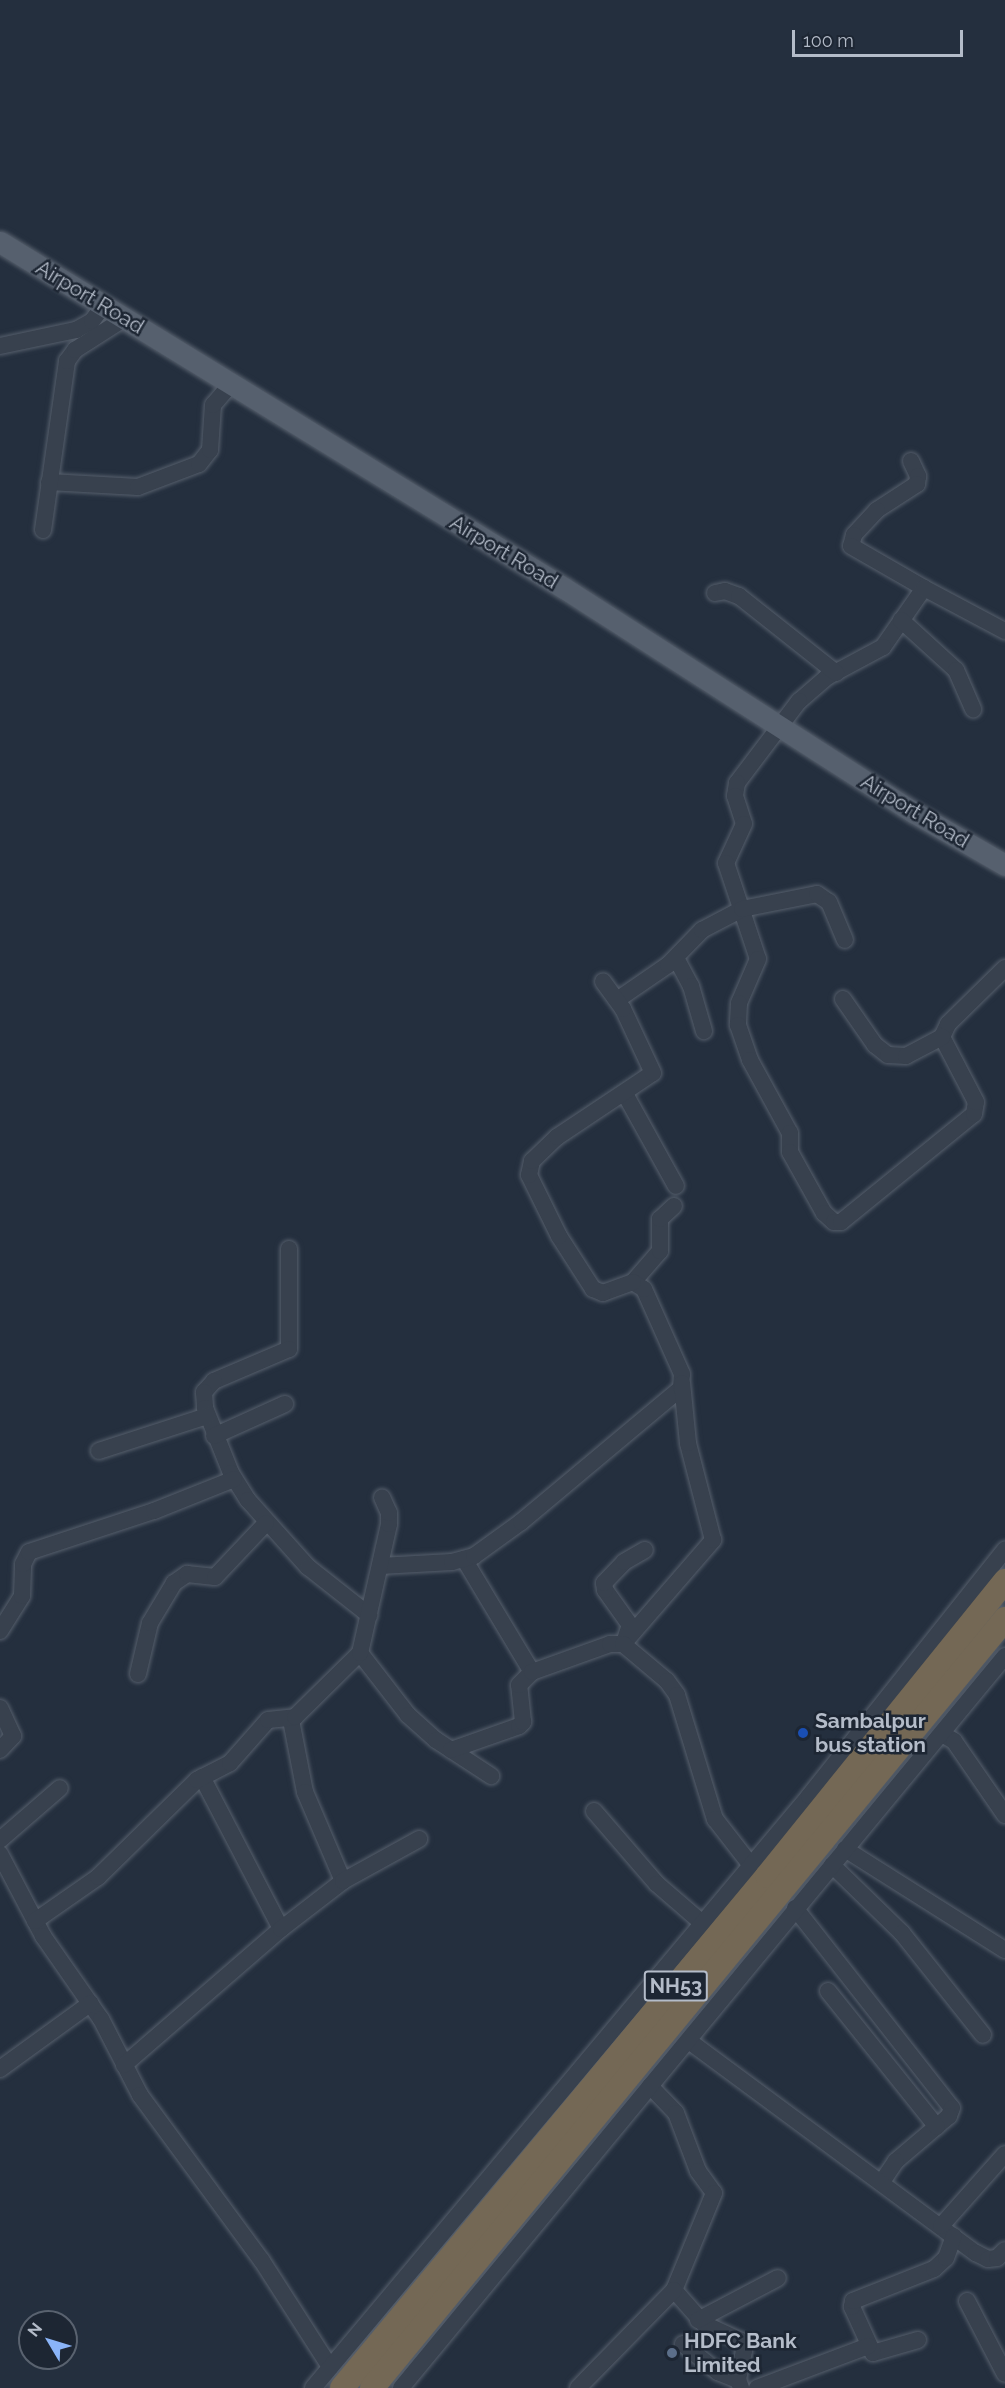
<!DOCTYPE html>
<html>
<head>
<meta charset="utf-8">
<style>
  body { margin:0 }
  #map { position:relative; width:1005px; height:2388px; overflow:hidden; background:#242f3e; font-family:Raleway,sans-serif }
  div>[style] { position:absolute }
  .roads { filter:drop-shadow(0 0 2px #565f6c) drop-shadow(0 0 2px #565f6c) }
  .minor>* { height:16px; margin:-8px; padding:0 8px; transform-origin:8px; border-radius:8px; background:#38414e }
  .major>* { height:21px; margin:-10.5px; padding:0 10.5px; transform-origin:10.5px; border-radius:10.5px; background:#56606e }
  .highway>* { height:24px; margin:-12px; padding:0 12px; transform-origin:12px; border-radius:12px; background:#746855 }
  .dots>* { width:16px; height:16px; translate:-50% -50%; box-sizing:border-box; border:3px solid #1d2633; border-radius:50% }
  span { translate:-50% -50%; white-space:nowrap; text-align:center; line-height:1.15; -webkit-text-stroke:5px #1d2633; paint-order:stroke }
  .shield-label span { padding:2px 4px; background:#1d2633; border:2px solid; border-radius:4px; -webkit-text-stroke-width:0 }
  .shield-label { font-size:20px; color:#b4bcc9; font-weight:700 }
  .street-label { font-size:21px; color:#b4bcc9 }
  .poi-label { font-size:21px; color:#b4bcc9; font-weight:700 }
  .left { translate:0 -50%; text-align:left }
  .north { position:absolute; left:18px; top:2310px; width:60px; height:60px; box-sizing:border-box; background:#1d2633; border:2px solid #59626f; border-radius:50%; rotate:308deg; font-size:16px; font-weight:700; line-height:24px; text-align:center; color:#b4bcc9 }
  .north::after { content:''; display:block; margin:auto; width:21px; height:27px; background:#8ab4f8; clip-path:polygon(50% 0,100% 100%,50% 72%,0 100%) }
  .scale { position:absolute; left:792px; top:30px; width:171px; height:27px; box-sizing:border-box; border:3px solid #b4bcc9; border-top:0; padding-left:8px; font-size:18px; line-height:21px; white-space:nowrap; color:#b4bcc9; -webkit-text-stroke:4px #1d2633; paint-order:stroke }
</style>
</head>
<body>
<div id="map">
  <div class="roads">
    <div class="minor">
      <i style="left:0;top:346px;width:78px;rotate:-11.9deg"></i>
      <i style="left:76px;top:330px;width:18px;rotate:-29deg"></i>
      <i style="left:92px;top:321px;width:20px;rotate:-53deg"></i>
      <i style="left:911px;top:461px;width:17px;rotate:65deg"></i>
      <i style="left:918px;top:476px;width:8px;rotate:97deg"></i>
      <i style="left:917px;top:484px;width:48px;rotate:147deg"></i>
      <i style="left:877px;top:510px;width:34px;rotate:133deg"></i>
      <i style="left:854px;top:535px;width:11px;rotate:105deg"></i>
      <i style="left:851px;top:546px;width:84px;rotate:29.9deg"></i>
      <i style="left:924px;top:588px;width:72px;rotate:124.8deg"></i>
      <i style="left:883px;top:647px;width:64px;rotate:151.8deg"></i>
      <i style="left:827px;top:677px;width:37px;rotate:139deg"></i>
      <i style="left:799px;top:701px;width:103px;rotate:127.1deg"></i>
      <i style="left:737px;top:783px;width:13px;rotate:99deg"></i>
      <i style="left:735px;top:796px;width:29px;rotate:72deg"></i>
      <i style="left:744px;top:824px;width:43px;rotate:114.8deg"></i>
      <i style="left:726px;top:863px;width:101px;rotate:71.6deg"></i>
      <i style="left:758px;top:959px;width:48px;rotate:113.4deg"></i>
      <i style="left:739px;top:1003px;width:22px;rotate:93deg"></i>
      <i style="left:738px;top:1025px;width:37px;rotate:71deg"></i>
      <i style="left:750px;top:1060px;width:83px;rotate:61.3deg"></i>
      <i style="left:790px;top:1133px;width:19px;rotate:90deg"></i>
      <i style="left:790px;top:1152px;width:70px;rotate:60.9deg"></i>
      <i style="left:824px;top:1213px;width:13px;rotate:42deg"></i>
      <i style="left:834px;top:1222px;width:7px"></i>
      <i style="left:841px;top:1222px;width:171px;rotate:-39.1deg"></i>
      <i style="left:974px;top:1114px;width:12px;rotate:-81deg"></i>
      <i style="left:976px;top:1102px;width:73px;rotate:-117.6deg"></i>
      <i style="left:942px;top:1037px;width:14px;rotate:-65deg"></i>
      <i style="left:948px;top:1024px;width:80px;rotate:-44.5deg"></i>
      <i style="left:49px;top:482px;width:89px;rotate:3.2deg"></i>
      <i style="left:138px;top:487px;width:65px;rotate:-20.7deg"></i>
      <i style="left:199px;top:464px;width:18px;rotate:-52deg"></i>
      <i style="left:210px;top:450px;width:45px;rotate:-86.2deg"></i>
      <i style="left:213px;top:405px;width:28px;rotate:-49deg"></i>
      <i style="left:43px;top:530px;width:171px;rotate:-81.9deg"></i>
      <i style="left:67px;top:361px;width:14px;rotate:-54deg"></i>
      <i style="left:75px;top:350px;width:59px;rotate:-32.6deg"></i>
      <i style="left:924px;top:588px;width:92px;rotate:28deg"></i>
      <i style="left:715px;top:593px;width:10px;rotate:-11deg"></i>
      <i style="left:725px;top:591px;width:15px;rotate:20deg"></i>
      <i style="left:739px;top:596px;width:124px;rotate:38.4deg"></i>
      <i style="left:901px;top:620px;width:74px;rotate:42.3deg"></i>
      <i style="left:956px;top:670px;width:43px;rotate:66.4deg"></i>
      <i style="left:676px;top:958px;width:32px;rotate:62deg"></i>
      <i style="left:691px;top:986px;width:47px;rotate:73.9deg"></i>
      <i style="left:843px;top:999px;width:56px;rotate:55.2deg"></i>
      <i style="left:875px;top:1045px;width:16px;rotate:38deg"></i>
      <i style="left:888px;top:1055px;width:18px;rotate:3deg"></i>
      <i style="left:906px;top:1056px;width:41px;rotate:-27.8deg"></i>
      <i style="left:617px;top:1000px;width:62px;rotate:-34.5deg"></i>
      <i style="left:668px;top:965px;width:49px;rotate:-45.8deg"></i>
      <i style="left:702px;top:930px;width:45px;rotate:-27.7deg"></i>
      <i style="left:742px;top:909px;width:76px;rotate:-11.3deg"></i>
      <i style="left:817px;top:894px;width:14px;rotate:34deg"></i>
      <i style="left:829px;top:902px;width:41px;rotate:67.2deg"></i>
      <i style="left:625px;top:1094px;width:105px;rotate:61deg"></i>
      <i style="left:289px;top:1249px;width:100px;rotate:90deg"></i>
      <i style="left:289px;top:1349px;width:82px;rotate:156.9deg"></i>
      <i style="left:214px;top:1381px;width:15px;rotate:132deg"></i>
      <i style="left:204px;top:1392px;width:16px;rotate:86deg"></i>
      <i style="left:205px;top:1408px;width:70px;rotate:68.2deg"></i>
      <i style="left:231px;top:1473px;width:32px;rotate:58deg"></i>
      <i style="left:248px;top:1500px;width:90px;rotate:48.2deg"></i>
      <i style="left:308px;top:1567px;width:78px;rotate:38.2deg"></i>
      <i style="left:633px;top:1282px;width:41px;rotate:-48.9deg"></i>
      <i style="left:660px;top:1251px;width:32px;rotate:-90deg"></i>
      <i style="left:660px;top:1219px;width:19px;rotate:-43deg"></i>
      <i style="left:214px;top:1436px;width:78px;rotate:-24.3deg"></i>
      <i style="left:99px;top:1451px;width:114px;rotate:-18deg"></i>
      <i style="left:464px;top:1559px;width:132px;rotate:59deg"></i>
      <i style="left:380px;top:1566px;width:72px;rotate:-3.2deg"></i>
      <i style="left:452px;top:1562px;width:23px;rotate:-15deg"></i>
      <i style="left:474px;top:1556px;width:58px;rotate:-35.9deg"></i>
      <i style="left:521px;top:1522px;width:209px;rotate:-39.9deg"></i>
      <i style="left:681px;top:1388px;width:14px;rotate:-86deg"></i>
      <i style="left:682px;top:1374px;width:93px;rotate:-114.1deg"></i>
      <i style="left:644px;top:1289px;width:13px;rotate:-148deg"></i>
      <i style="left:633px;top:1282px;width:32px;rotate:160deg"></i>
      <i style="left:603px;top:1293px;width:11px;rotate:-158deg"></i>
      <i style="left:593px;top:1289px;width:63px;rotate:-122.7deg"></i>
      <i style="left:559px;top:1236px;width:68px;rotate:-116.2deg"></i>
      <i style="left:529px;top:1175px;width:14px;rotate:-78deg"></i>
      <i style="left:532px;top:1161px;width:35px;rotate:-44deg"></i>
      <i style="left:557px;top:1137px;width:115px;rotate:-33.7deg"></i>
      <i style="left:653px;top:1073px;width:71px;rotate:-115.1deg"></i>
      <i style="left:623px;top:1009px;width:34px;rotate:-126deg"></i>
      <i style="left:0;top:1631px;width:41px;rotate:-57.8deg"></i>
      <i style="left:22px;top:1596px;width:32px;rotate:-88deg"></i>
      <i style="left:23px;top:1564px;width:13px;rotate:-63deg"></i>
      <i style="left:29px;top:1552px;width:132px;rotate:-18.2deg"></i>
      <i style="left:154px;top:1511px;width:86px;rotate:-21.8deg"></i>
      <i style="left:625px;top:1640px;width:16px;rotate:-72deg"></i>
      <i style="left:630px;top:1625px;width:43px;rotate:-125.5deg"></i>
      <i style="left:605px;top:1590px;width:7px;rotate:-98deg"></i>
      <i style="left:604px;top:1583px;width:29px;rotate:-46deg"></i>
      <i style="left:624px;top:1562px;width:24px;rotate:-30deg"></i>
      <i style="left:623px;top:1644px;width:138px;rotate:-49.1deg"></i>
      <i style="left:713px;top:1540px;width:100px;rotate:-104.5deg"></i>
      <i style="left:688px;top:1443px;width:60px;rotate:-95.7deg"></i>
      <i style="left:360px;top:1653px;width:78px;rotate:52.3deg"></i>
      <i style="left:408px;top:1715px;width:38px;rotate:42deg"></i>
      <i style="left:436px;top:1740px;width:66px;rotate:33.2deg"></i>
      <i style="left:138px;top:1674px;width:52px;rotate:-76.8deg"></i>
      <i style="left:150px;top:1623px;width:47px;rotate:-59deg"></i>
      <i style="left:174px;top:1583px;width:16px;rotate:-35deg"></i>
      <i style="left:187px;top:1574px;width:28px;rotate:6deg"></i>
      <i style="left:215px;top:1577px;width:74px;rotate:-46.6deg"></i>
      <i style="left:0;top:1708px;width:31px;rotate:65deg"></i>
      <i style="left:13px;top:1736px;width:19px;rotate:133deg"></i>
      <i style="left:291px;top:1720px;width:73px;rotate:79deg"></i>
      <i style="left:305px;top:1792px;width:97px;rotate:66.9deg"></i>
      <i style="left:942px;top:1734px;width:14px;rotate:30deg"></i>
      <i style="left:954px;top:1741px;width:90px;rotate:55.4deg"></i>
      <i style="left:451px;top:1750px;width:72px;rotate:-19.4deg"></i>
      <i style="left:519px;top:1726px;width:6px;rotate:-45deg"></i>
      <i style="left:523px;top:1722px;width:37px;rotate:-96deg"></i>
      <i style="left:519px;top:1685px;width:18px;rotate:-45deg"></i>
      <i style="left:532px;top:1672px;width:83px;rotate:-19.7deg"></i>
      <i style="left:610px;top:1644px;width:13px"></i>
      <i style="left:623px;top:1644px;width:57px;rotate:40.1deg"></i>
      <i style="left:667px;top:1681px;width:17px;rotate:54deg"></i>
      <i style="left:677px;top:1695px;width:130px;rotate:73deg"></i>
      <i style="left:715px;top:1819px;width:57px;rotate:52.1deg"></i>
      <i style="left:202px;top:1777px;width:171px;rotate:62.5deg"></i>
      <i style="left:594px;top:1811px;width:96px;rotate:49.2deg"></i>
      <i style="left:657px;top:1884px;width:58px;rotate:40.8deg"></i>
      <i style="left:0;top:1840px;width:79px;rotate:-40.9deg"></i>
      <i style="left:845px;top:1849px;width:189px;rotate:32.3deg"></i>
      <i style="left:0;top:1854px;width:93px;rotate:62.3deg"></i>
      <i style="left:43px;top:1936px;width:101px;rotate:55.1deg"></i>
      <i style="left:101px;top:2019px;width:85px;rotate:62.8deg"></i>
      <i style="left:140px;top:2095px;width:206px;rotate:53.7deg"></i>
      <i style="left:262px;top:2261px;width:126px;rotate:57.3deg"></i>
      <i style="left:832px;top:1865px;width:98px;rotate:44.2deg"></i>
      <i style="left:902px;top:1933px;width:130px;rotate:51.5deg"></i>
      <i style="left:795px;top:1908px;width:254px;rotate:51.9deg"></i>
      <i style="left:952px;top:2108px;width:9px;rotate:111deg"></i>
      <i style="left:949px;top:2116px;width:70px;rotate:139.7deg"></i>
      <i style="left:896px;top:2161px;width:25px;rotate:124deg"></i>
      <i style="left:35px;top:1921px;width:77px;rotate:-34.9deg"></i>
      <i style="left:98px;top:1877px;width:139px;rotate:-44.4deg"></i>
      <i style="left:197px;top:1780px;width:37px;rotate:-27deg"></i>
      <i style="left:230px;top:1763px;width:57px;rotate:-48.5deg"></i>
      <i style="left:268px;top:1720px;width:27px;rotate:-6deg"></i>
      <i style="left:295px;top:1717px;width:91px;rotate:-44.6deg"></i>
      <i style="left:360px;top:1653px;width:132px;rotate:-77.3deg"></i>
      <i style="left:389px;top:1524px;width:11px;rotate:-90deg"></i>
      <i style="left:389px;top:1513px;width:17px;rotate:-114deg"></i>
      <i style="left:828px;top:1991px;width:174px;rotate:51.3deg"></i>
      <i style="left:689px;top:2041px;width:357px;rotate:36.5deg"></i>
      <i style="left:976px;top:2253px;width:13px;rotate:27deg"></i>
      <i style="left:988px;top:2259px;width:9px;rotate:-6deg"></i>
      <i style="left:997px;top:2258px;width:11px;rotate:-45deg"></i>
      <i style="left:124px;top:2065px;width:208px;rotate:-40.9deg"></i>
      <i style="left:281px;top:1929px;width:78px;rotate:-37.7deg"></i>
      <i style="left:343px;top:1881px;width:87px;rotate:-28.9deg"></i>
      <i style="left:0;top:2069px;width:112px;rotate:-36deg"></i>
      <i style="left:650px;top:2086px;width:37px;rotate:46deg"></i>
      <i style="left:676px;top:2113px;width:62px;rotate:69.2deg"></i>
      <i style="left:698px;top:2171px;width:27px;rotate:54deg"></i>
      <i style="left:714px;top:2193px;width:105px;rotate:112.4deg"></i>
      <i style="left:674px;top:2290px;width:45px;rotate:48.6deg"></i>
      <i style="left:704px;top:2324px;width:41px;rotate:24.7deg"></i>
      <i style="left:741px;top:2341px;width:10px;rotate:73deg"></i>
      <i style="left:744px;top:2351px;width:30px;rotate:102deg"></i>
      <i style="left:738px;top:2380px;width:9px;rotate:69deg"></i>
      <i style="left:941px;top:2226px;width:96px;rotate:-48.4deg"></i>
      <i style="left:967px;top:2301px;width:82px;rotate:62.5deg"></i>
      <i style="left:698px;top:2320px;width:90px;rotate:-27.7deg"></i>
      <i style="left:918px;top:2340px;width:47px;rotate:163.9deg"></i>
      <i style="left:873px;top:2353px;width:51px;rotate:-114.5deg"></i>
      <i style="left:852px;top:2307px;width:6px;rotate:-81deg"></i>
      <i style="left:853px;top:2301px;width:87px;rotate:-21.6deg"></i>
      <i style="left:934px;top:2269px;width:16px;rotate:-43deg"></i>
      <i style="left:946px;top:2258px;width:23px;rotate:-70deg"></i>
      <i style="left:683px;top:2344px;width:45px;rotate:38.7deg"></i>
      <i style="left:718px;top:2372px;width:22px;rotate:22deg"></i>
      <i style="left:313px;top:2388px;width:772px;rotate:-50.04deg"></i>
      <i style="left:809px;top:1796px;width:315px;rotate:-51.5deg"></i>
      <i style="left:401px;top:2388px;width:949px;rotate:-50.47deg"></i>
      <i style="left:578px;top:2388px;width:137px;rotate:-45.6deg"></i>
      <i style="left:757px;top:2388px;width:119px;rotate:-20.7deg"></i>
    </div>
    <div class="major">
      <i style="left:0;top:242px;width:662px;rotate:31.53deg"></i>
      <i style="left:564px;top:588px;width:417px;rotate:32.7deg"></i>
      <i style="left:915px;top:813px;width:104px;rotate:30deg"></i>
    </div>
    <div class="highway">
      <i style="left:342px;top:2388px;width:665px;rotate:-50.3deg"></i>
      <i style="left:767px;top:1876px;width:379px;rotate:-51.1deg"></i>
      <i style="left:372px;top:2388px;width:996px;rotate:-50.54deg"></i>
    </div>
  </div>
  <div class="dots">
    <i style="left:803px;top:1733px;background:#1a4fb4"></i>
    <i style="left:672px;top:2353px;background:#5c6f8a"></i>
  </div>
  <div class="shield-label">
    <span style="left:676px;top:1986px">NH53</span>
  </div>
  <div class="street-label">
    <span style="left:90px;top:297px;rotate:31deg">Airport Road</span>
    <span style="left:504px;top:552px;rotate:31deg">Airport Road</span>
    <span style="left:915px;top:811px;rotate:31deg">Airport Road</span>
  </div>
  <div class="poi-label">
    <span class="left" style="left:815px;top:1733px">Sambalpur<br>bus station</span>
    <span class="left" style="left:684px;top:2353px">HDFC Bank<br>Limited</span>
  </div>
  <div class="north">N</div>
  <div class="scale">100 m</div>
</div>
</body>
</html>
